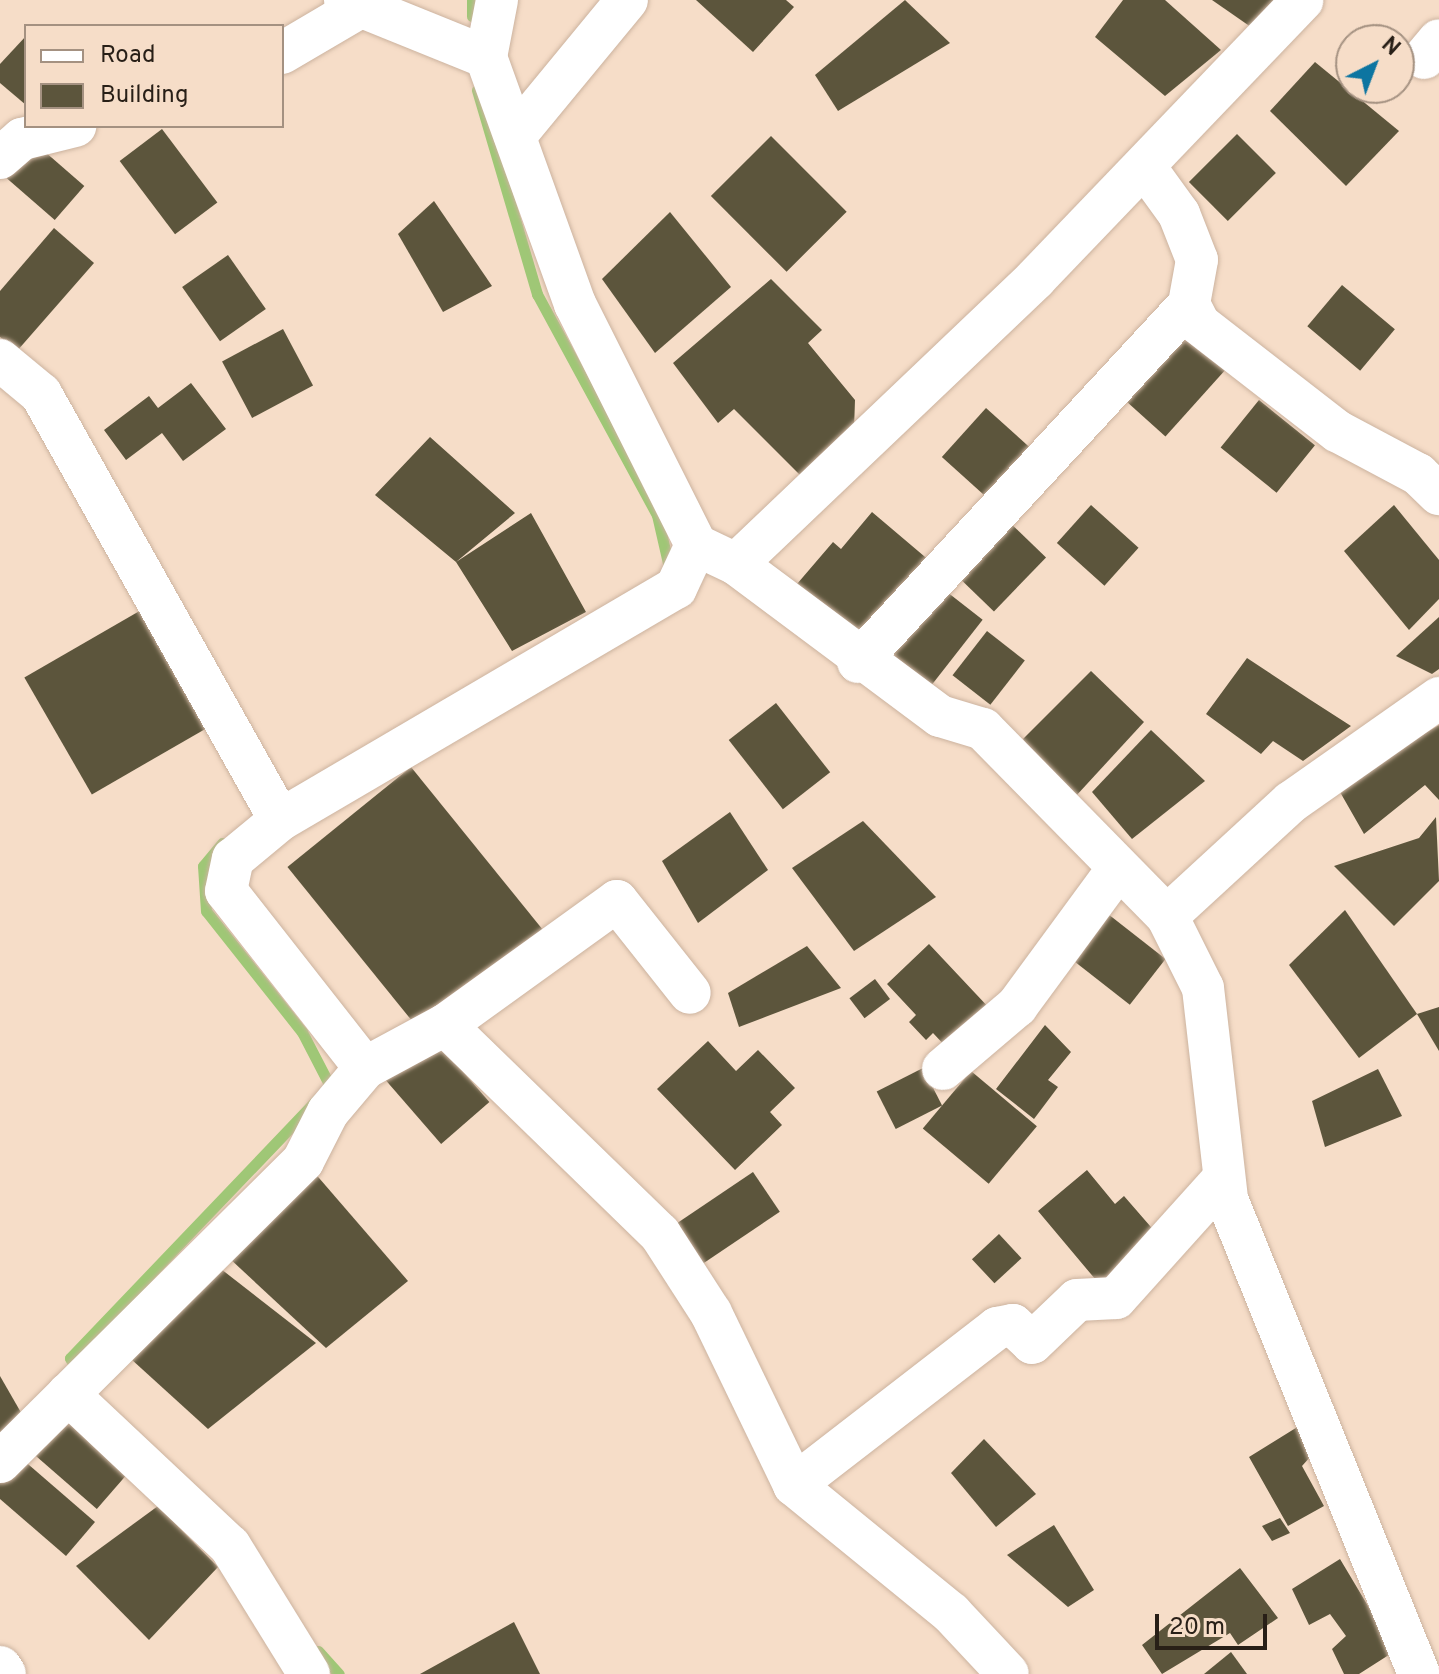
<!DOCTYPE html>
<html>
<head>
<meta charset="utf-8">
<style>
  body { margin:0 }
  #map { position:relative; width:1439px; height:1674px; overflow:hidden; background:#f6ddc8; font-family:Overpass,sans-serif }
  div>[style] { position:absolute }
  .stream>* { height:11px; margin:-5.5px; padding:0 5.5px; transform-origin:5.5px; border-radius:5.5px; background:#9fc776 }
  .building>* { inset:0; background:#5c553c; transform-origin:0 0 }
  .roads { filter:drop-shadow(0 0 2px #ccb39f) drop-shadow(0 0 2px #ccb39f) }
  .minor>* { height:42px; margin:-21px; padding:0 21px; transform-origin:21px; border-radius:21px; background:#fff }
  .primary>* { height:44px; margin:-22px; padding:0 22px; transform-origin:22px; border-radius:22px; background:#fff }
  span { translate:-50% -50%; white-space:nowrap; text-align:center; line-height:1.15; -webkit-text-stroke:8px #f6ddc8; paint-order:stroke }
  .legend { position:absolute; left:24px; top:24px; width:260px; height:104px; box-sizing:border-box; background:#f6ddc8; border:2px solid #a49181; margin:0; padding:10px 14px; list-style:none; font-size:24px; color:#281f17 }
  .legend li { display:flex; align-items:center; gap:16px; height:40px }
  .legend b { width:40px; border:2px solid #a49181 }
  .north { position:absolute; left:1335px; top:24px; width:80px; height:80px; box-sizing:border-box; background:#f6ddc8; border:2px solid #a49181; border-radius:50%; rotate:42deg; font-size:22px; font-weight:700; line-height:32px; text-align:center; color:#281f17 }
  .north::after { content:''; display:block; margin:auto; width:28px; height:36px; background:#0d75a1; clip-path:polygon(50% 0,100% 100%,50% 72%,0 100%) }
  .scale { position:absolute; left:1155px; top:1614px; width:112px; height:36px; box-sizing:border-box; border:4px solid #281f17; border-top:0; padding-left:10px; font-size:24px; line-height:28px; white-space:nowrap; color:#281f17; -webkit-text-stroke:6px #f6ddc8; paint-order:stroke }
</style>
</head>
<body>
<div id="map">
  <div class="stream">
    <i style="left:472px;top:0;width:16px;rotate:90deg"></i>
    <i style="left:477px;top:90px;width:213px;rotate:73.6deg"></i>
    <i style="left:537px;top:294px;width:251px;rotate:61.5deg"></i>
    <i style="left:657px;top:515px;width:49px;rotate:77.1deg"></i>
    <i style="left:78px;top:1373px;width:17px;rotate:-118deg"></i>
    <i style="left:70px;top:1358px;width:376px;rotate:-46.3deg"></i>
    <i style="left:330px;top:1086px;width:61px;rotate:-117.4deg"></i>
    <i style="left:302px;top:1032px;width:154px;rotate:-128.4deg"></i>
    <i style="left:206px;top:911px;width:45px;rotate:-93.8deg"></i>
    <i style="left:203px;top:866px;width:30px;rotate:-50deg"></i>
    <i style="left:318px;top:1651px;width:31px;rotate:48deg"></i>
  </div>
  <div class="building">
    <i style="clip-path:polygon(696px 0,786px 0,794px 7px,753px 52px)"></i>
    <i style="clip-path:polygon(905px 0,950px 43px,838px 111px,815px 75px)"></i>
    <i style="clip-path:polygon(1123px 0,1165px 0,1221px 50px,1165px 96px,1095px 37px)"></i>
    <i style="clip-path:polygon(1212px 0,1278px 0,1261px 34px)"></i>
    <i style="clip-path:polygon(26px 36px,26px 105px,0 83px,0 64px)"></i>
    <i style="clip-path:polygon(1315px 62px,1399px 131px,1346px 186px,1270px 111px)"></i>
    <i style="left:162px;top:129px;width:92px;height:53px;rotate:53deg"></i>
    <i style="left:1237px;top:134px;width:55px;height:68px;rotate:45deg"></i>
    <i style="left:771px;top:136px;width:107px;height:85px;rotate:45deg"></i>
    <i style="left:36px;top:144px;width:64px;height:45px;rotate:41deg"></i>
    <i style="clip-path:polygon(434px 201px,492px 286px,443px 312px,398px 234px)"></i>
    <i style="clip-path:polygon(670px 212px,731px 287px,655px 353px,602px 279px)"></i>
    <i style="clip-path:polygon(54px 228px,94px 263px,17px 351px,0 337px,0 291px)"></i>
    <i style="left:228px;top:255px;width:66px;height:56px;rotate:55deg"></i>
    <i style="clip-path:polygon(771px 279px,822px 330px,808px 343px,855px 400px,854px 430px,804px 479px,734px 409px,718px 423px,673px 363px)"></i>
    <i style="left:1342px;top:285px;width:69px;height:54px;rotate:40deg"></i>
    <i style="left:1181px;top:328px;width:61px;height:91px;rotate:42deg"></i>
    <i style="left:283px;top:329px;width:64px;height:69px;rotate:62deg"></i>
    <i style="clip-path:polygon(191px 383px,226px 429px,183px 461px,162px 433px,126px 460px,104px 430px,149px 396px,158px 408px)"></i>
    <i style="left:1259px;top:400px;width:72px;height:61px;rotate:39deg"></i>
    <i style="left:986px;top:408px;width:59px;height:66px;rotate:42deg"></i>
    <i style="clip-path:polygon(430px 437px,515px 513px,456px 562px,531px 513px,586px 612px,512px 651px,456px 562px,375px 495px)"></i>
    <i style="left:1091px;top:505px;width:64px;height:51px;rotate:42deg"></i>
    <i style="clip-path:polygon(1394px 505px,1439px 560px,1439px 599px,1409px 630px,1344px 551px)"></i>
    <i style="clip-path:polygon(872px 512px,931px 562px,859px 648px,791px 591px,833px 542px,841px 549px)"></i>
    <i style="left:1000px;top:513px;width:64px;height:75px;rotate:44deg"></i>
    <i style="left:933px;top:581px;width:63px;height:92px;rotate:38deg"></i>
    <i style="left:143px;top:609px;width:135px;height:137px;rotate:60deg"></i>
    <i style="clip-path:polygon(1439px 617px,1439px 669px,1432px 674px,1396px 656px)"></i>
    <i style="left:987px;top:631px;width:48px;height:56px;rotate:38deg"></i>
    <i style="clip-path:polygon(1247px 658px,1309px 699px,1351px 726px,1303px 761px,1273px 741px,1261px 754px,1206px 714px)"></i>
    <i style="clip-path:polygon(1091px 671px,1144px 722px,1064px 809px,1023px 739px)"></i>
    <i style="left:776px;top:703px;width:88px;height:60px;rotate:52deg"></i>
    <i style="clip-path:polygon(1439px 725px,1439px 800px,1425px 785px,1364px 834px,1336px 785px)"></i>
    <i style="clip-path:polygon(1151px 730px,1205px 781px,1132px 839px,1092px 792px)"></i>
    <i style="left:411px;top:767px;width:211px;height:159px;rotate:51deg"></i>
    <i style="clip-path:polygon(730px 812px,768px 870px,698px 923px,662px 861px)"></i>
    <i style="clip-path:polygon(1436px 817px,1439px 881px,1394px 926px,1334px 866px,1419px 838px)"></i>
    <i style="clip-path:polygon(863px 821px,936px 897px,854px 951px,792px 868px)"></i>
    <i style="clip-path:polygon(1345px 910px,1417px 1014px,1359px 1058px,1289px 965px)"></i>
    <i style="left:1108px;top:914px;width:73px;height:58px;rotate:38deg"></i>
    <i style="clip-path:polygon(929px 944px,991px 1010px,949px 1050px,933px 1033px,926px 1040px,909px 1022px,916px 1015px,887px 984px)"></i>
    <i style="clip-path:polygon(807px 946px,841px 988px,739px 1027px,728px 993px)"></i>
    <i style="left:875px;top:979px;width:25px;height:32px;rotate:53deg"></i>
    <i style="clip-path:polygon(1439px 1007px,1439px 1051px,1417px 1014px)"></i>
    <i style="clip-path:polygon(1045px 1025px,1071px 1052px,1048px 1080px,1058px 1087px,1034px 1119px,996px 1089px)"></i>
    <i style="left:433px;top:1037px;width:86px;height:64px;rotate:49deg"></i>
    <i style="clip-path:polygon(708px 1041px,736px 1071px,758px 1050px,795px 1088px,770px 1112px,782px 1125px,735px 1170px,657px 1089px)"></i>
    <i style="left:923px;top:1068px;width:42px;height:52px;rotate:63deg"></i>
    <i style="clip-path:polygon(1378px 1069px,1402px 1116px,1325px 1147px,1312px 1101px)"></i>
    <i style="left:971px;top:1071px;width:86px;height:75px;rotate:40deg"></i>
    <i style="clip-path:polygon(1087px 1170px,1115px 1204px,1124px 1196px,1157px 1234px,1106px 1292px,1038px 1211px)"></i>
    <i style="clip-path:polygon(313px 1171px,408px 1281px,326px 1348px,228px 1257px)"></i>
    <i style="left:753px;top:1172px;width:48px;height:102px;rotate:56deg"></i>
    <i style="left:999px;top:1234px;width:33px;height:37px;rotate:47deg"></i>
    <i style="clip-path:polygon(221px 1269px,316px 1343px,208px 1429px,131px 1359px)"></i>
    <i style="clip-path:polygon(0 1376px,23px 1416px,0 1438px)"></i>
    <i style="left:68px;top:1411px;width:86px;height:55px;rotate:41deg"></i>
    <i style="clip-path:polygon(1299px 1426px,1311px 1456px,1302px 1466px,1324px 1506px,1288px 1526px,1249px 1457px)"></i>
    <i style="clip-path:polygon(984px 1439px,1036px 1494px,996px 1527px,951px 1473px)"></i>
    <i style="clip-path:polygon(14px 1452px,95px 1522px,66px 1556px,0 1499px,0 1468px)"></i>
    <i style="clip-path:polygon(158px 1506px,218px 1567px,149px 1640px,76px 1566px)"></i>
    <i style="clip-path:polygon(1280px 1518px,1290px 1533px,1272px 1541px,1262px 1526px)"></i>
    <i style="clip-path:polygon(1054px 1525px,1094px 1590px,1068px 1607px,1007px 1555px)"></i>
    <i style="clip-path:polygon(1340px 1559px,1395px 1651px,1359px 1674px,1344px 1674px,1332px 1649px,1346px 1636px,1330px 1614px,1309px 1625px,1292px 1589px)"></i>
    <i style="clip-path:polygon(1240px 1568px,1278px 1618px,1238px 1645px,1230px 1633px,1162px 1674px,1142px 1645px)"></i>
    <i style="clip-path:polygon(514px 1622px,540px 1674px,420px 1674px)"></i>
    <i style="clip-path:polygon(1231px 1652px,1247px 1674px,1204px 1674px)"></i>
  </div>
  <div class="roads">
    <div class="minor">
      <i style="left:345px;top:0;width:152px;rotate:22deg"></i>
      <i style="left:497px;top:0;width:58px;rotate:100.9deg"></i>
      <i style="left:486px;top:57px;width:263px;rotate:70.2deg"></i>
      <i style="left:575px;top:304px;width:270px;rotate:63.3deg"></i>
      <i style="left:696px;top:545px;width:44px;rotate:25.4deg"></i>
      <i style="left:736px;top:564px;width:254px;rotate:36.7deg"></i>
      <i style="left:940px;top:716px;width:45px;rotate:16.8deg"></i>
      <i style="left:983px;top:729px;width:262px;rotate:45.5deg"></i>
      <i style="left:1167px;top:916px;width:80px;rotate:63.4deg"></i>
      <i style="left:1203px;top:988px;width:212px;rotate:83.5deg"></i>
      <i style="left:1227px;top:1199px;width:512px;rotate:67.99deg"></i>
      <i style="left:282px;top:53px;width:91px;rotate:-30.5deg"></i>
      <i style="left:1424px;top:58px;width:23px;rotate:-50deg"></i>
      <i style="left:515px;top:136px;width:176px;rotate:-50.5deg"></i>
      <i style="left:0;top:158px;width:29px;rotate:-41deg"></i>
      <i style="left:22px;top:139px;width:55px;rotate:-13.8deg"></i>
      <i style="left:1145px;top:167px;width:58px;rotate:54.1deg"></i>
      <i style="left:1179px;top:214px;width:49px;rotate:68.6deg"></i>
      <i style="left:1197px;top:260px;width:45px;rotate:100.3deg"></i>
      <i style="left:1189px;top:304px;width:22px;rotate:63deg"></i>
      <i style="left:1199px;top:324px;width:175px;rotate:37.8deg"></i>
      <i style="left:1337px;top:431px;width:92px;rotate:28deg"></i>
      <i style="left:1418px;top:474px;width:29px;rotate:44deg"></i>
      <i style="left:0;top:360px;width:53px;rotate:39.7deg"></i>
      <i style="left:41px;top:394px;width:488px;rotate:60.7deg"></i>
      <i style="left:736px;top:564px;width:414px;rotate:-43.6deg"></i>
      <i style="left:1036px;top:278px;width:385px;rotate:-46.2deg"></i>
      <i style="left:858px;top:662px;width:488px;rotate:-47.2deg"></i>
      <i style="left:1167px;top:916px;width:168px;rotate:-42.6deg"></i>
      <i style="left:1291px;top:802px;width:181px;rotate:-35.1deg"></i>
      <i style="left:445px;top:1025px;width:212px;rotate:-35.8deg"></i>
      <i style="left:617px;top:901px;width:117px;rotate:51.6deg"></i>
      <i style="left:365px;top:1068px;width:225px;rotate:-128.1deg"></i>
      <i style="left:226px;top:891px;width:33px;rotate:-78deg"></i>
      <i style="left:233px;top:859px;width:61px;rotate:-39.7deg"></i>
      <i style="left:280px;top:820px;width:459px;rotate:-30.4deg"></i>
      <i style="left:676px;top:588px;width:47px;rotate:-65.1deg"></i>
      <i style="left:943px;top:1069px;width:97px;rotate:-40.4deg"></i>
      <i style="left:1017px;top:1006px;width:167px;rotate:-53.7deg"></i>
      <i style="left:68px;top:1394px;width:222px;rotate:43.2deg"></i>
      <i style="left:230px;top:1546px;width:150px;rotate:58.3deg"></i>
      <i style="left:0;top:1462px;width:427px;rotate:-44.8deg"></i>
      <i style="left:303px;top:1161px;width:55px;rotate:-63deg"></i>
      <i style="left:328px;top:1112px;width:57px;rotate:-49.9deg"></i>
      <i style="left:365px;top:1068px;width:91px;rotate:-28.3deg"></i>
      <i style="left:445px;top:1025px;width:300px;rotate:44.2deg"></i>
      <i style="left:660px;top:1234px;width:94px;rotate:57.2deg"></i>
      <i style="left:711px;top:1313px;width:191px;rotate:64.2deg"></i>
      <i style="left:794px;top:1485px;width:203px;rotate:39.2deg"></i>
      <i style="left:951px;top:1613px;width:83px;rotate:46.9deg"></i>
      <i style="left:794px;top:1485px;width:257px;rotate:-37.7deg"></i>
      <i style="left:997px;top:1328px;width:16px;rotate:-11deg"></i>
      <i style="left:1013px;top:1325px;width:26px;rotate:43deg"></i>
      <i style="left:1032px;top:1343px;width:62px;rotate:-43.7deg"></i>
      <i style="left:1077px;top:1300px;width:39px;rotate:-3deg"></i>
      <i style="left:1116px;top:1298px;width:161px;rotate:-48deg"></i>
    </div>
    <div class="primary">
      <i style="left:0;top:1668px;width:7px;rotate:56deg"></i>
    </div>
  </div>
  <ul class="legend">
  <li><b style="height:10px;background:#fff"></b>Road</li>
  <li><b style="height:22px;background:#5c553c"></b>Building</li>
  </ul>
  <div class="north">N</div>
  <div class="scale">20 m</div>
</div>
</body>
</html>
